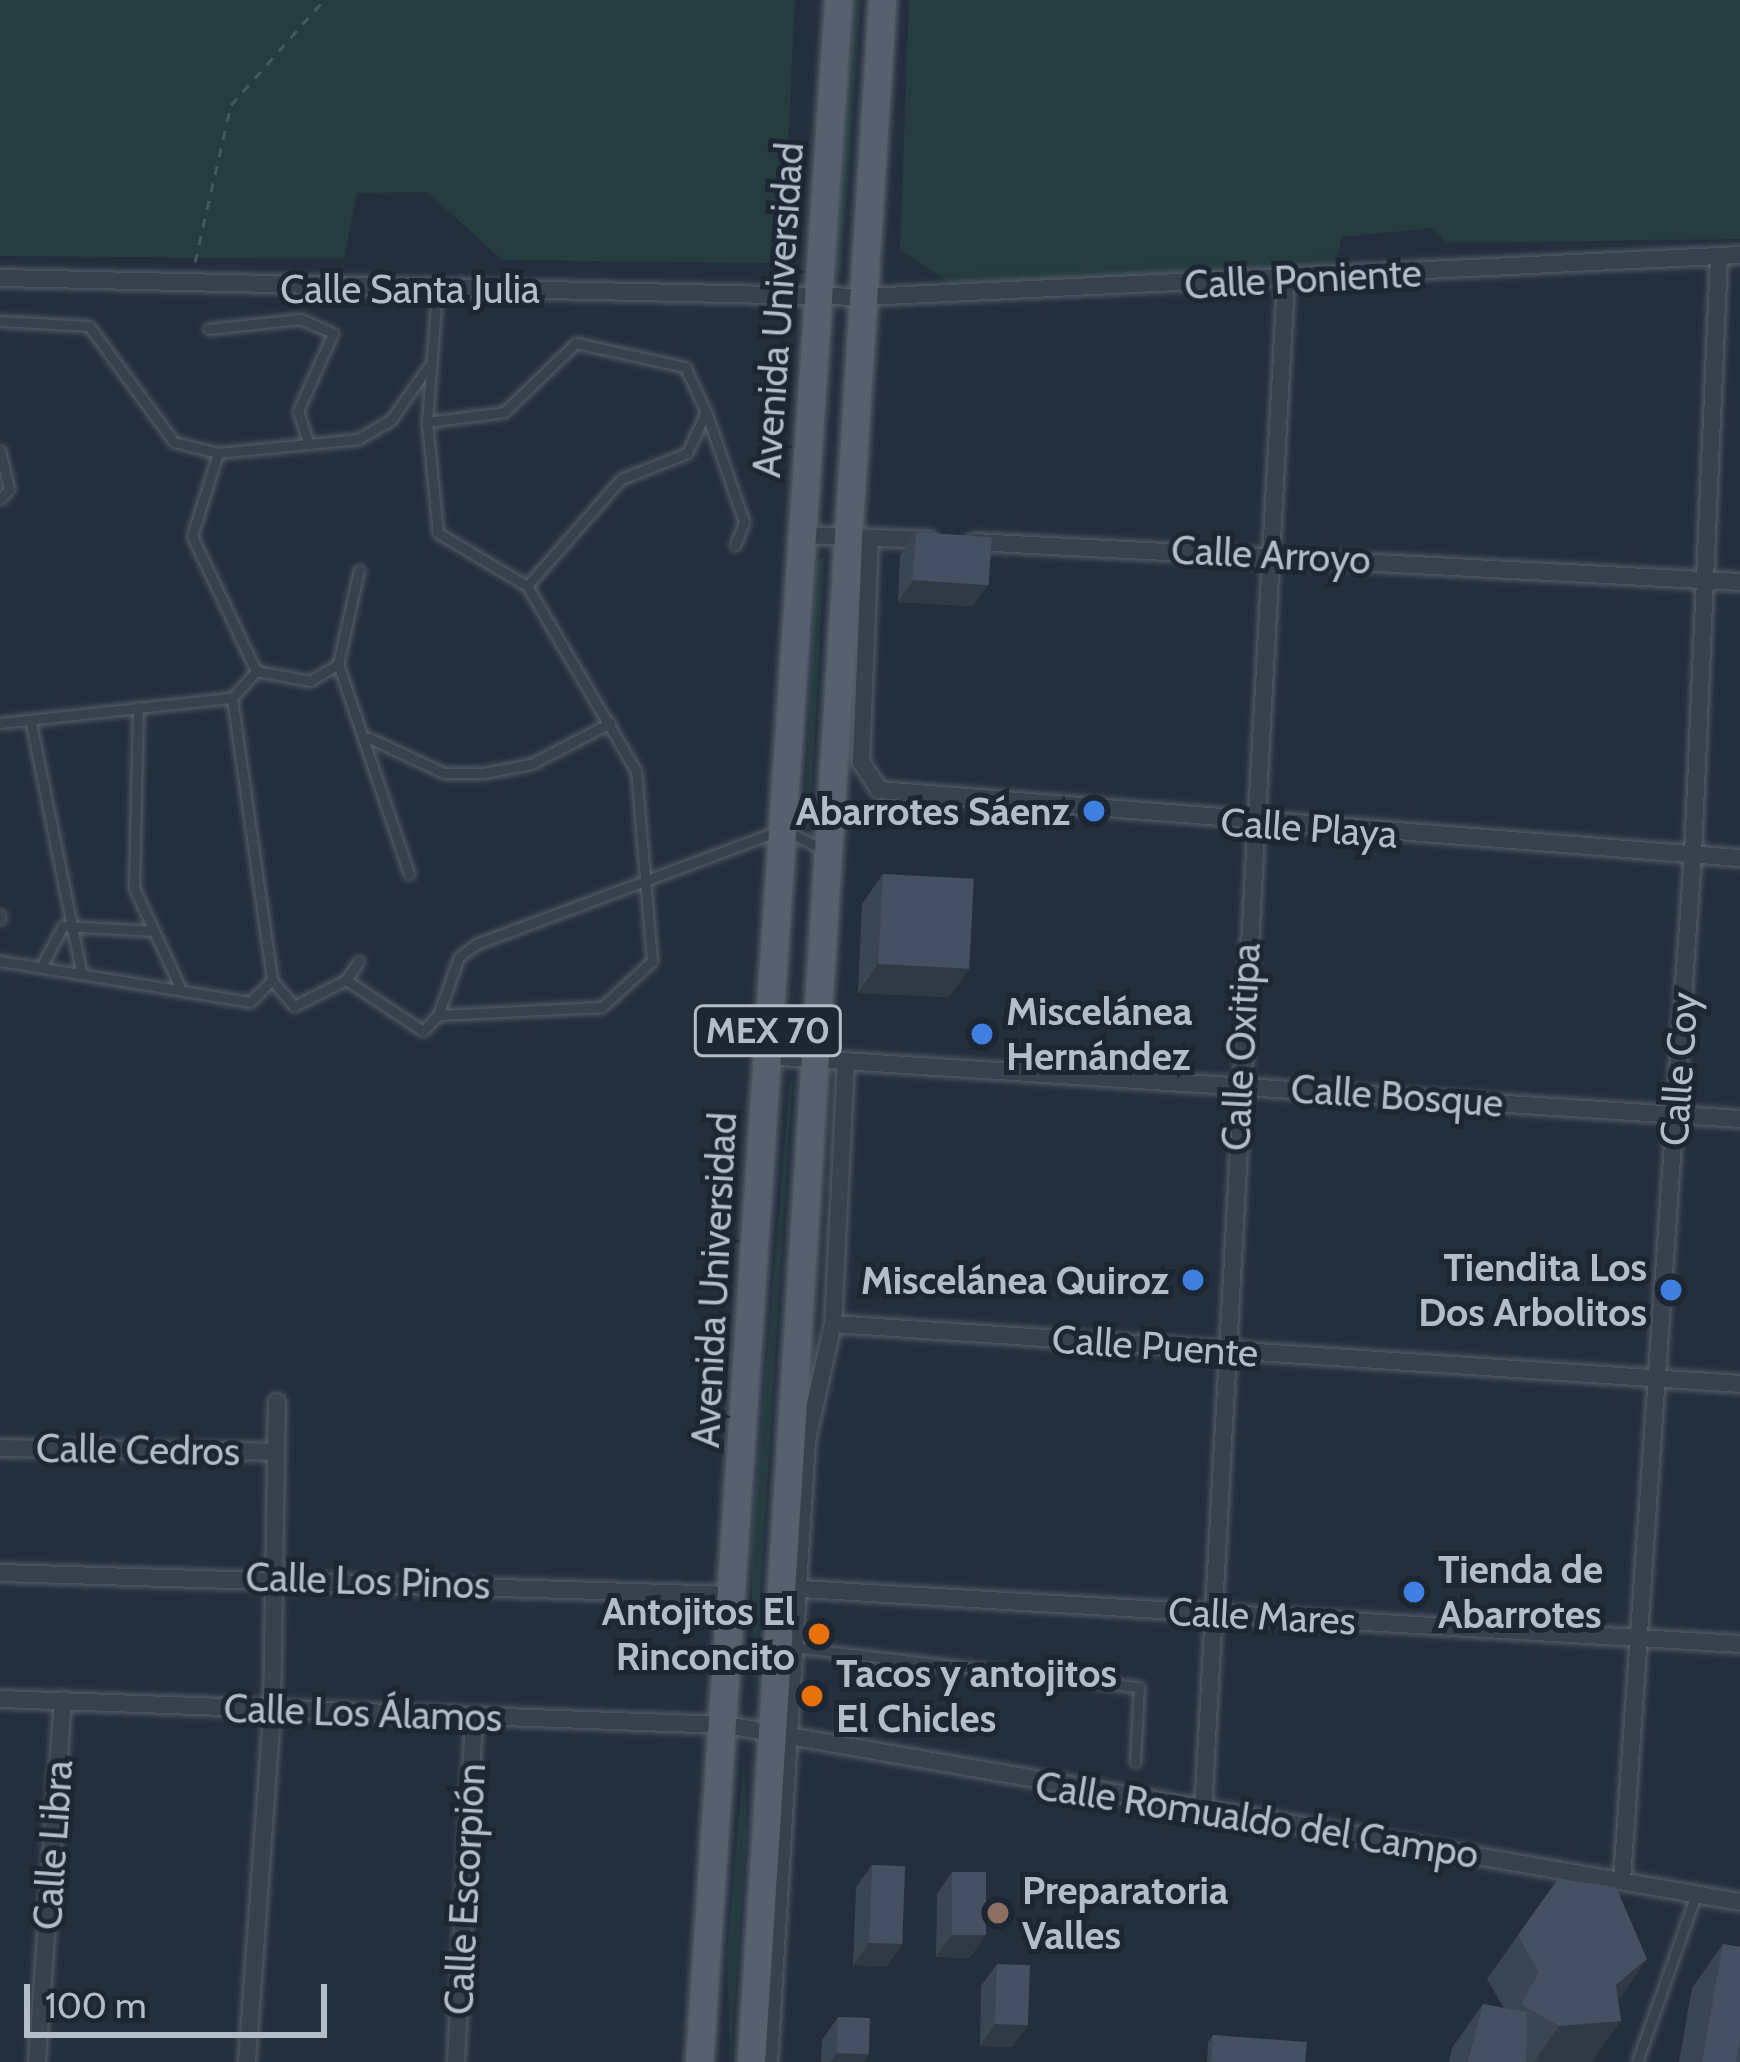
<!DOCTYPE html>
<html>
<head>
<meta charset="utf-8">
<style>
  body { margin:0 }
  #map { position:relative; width:1740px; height:2062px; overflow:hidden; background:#242f3e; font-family:Cabin,sans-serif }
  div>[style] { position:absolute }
  .green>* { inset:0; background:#263c3f }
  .path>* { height:3px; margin-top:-1.5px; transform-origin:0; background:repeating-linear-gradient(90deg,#44595c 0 9px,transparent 0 18px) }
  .roads { filter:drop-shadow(0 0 3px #565f6c) drop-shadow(0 0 3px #565f6c) }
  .lane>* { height:9px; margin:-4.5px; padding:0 4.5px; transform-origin:4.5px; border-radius:4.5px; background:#38414e }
  .street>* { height:16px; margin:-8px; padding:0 8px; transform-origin:8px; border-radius:8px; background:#38414e }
  .primary>* { height:27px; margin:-13.5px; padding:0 13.5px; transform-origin:13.5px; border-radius:13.5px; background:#56606e }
  .wall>* { inset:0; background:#3b4654 }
  .shaded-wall>* { inset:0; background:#303945 }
  .building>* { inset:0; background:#455162; transform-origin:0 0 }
  .dots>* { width:33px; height:33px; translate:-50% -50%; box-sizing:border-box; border:6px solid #1d2633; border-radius:50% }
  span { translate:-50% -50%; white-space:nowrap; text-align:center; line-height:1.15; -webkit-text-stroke:10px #1d2633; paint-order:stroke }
  .shield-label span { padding:3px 9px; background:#1d2633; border:3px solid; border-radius:9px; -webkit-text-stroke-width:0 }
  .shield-label { font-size:36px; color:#b4bcc9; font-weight:700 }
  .street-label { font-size:39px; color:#b4bcc9 }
  .poi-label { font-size:39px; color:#b4bcc9; font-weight:700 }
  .right { translate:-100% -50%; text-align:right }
  .left { translate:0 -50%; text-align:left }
  .scale { position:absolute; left:24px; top:1984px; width:303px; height:54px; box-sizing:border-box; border:6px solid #b4bcc9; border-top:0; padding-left:15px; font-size:36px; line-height:42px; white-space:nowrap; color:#b4bcc9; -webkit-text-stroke:9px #1d2633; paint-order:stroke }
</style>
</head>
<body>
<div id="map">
  <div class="green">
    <i style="clip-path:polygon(0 0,795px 0,783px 245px,768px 263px,502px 260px,427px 192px,357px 193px,344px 259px,0 256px)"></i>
    <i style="clip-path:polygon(852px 0,861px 0,841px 276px,835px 271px)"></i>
    <i style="clip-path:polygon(909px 0,1740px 0,1740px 239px,1447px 243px,1433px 228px,1342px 237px,1335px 267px,950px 283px,900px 250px)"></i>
    <i style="clip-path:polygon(824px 557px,810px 826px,804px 829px,816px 562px)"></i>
    <i style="clip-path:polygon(790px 1081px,792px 1083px,754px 1697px,751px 1546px)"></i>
    <i style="clip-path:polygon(744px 1763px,747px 1832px,730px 2062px,727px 1951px)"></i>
  </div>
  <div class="path">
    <i style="left:195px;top:262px;width:161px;rotate:-77.1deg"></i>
    <i style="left:231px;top:105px;width:140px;rotate:-48.5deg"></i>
  </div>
  <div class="roads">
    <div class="lane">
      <i style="left:0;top:321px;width:89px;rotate:3.2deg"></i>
      <i style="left:89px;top:326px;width:144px;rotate:53.8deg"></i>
      <i style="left:174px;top:442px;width:45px;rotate:14deg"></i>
      <i style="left:208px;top:329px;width:93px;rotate:-6.2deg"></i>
      <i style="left:300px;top:319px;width:36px;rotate:23deg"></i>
      <i style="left:333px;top:333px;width:85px;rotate:114.2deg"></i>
      <i style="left:298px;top:411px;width:35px;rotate:72deg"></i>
      <i style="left:706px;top:412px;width:116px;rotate:70.9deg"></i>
      <i style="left:744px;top:522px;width:25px;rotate:111deg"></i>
      <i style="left:427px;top:422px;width:78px;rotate:-7.4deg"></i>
      <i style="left:504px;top:412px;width:100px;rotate:-43.8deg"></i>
      <i style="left:576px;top:343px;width:112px;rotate:12.4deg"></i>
      <i style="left:685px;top:367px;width:50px;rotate:65deg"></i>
      <i style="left:706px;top:412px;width:45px;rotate:114.9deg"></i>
      <i style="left:687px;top:453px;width:71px;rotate:158.5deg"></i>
      <i style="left:621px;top:479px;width:142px;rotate:131.3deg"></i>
      <i style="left:0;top:450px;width:40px;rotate:77deg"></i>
      <i style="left:9px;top:489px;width:13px;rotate:132deg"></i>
      <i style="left:359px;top:570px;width:96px;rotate:102.6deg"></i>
      <i style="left:338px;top:664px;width:222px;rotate:71.3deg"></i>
      <i style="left:256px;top:671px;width:55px;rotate:10.5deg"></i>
      <i style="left:310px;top:681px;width:33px;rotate:-31deg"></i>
      <i style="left:232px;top:698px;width:285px;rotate:81.9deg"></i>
      <i style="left:138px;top:707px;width:181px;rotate:91.3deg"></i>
      <i style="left:134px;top:888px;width:107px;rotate:65.1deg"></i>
      <i style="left:0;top:723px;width:233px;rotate:-6.2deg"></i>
      <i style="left:232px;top:698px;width:36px;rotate:-48deg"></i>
      <i style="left:256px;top:671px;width:149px;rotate:-115.4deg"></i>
      <i style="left:192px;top:536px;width:87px;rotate:-72.6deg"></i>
      <i style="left:218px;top:453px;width:141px;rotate:-5.7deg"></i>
      <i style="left:358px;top:439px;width:38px;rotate:-30deg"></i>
      <i style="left:391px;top:420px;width:65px;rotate:-55.1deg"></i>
      <i style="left:31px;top:723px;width:253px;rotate:78.6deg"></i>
      <i style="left:369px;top:738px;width:83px;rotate:25deg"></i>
      <i style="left:444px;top:773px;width:39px"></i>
      <i style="left:483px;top:773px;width:49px;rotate:-10.6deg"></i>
      <i style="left:531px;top:764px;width:89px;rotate:-27.4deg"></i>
      <i style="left:0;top:915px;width:4px;rotate:90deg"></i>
      <i style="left:0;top:961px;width:253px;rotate:9.3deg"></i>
      <i style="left:250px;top:1002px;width:31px;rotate:-45deg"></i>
      <i style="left:272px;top:980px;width:34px;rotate:50deg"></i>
      <i style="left:294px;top:1006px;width:58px;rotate:-26.6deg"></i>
      <i style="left:346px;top:980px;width:23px;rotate:-56deg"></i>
      <i style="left:41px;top:967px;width:47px;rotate:-61.8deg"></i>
      <i style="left:63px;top:926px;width:91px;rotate:3.1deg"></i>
      <i style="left:346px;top:980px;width:92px;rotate:33.5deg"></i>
      <i style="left:423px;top:1031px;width:22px;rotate:-47deg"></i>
      <i style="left:438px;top:1015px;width:164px;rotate:-2.8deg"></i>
      <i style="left:602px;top:1007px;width:68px;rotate:-42.6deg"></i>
      <i style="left:652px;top:961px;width:191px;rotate:-94.8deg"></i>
      <i style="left:636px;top:771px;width:215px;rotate:-120.5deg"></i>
      <i style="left:527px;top:586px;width:104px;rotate:-149.2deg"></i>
      <i style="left:438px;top:533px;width:112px;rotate:-95.7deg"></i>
      <i style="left:427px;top:422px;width:131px;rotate:-85.6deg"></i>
      <i style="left:438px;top:1015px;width:62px;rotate:-70.1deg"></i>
      <i style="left:459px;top:957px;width:21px;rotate:-37deg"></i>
      <i style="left:476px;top:944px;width:328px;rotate:-20.5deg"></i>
      <i style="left:783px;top:829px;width:44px;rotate:27.1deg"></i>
      <i style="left:791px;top:1647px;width:350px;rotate:6.6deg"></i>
      <i style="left:1139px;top:1687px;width:75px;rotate:93.1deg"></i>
      <i style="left:1637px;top:2062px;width:178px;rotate:-70.6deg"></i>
    </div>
    <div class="street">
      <i style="left:0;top:278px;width:865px;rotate:1.26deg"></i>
      <i style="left:865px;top:297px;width:876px;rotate:-2.75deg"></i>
      <i style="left:801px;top:535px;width:129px;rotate:2.2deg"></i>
      <i style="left:870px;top:538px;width:224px;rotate:92.3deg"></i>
      <i style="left:861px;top:762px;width:33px;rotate:57deg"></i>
      <i style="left:879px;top:790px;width:864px;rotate:4.52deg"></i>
      <i style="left:974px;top:542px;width:767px;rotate:2.99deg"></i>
      <i style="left:766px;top:1056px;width:976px;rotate:3.7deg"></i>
      <i style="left:846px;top:1061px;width:263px;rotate:92.8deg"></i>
      <i style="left:833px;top:1324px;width:909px;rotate:3.78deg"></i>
      <i style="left:0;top:1448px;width:276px;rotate:0.8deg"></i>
      <i style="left:0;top:1573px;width:734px;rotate:1.72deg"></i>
      <i style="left:784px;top:1588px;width:958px;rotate:3.35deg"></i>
      <i style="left:0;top:1699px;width:726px;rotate:2.05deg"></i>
      <i style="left:726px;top:1725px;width:1029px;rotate:9.9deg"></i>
      <i style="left:1203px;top:1813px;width:1534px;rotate:-86.9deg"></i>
      <i style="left:1622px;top:1880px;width:1027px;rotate:-86.04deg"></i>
      <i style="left:1693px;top:855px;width:600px;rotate:-87.51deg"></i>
      <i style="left:37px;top:2062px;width:363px;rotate:-85.9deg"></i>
      <i style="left:247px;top:2062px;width:351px;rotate:-85.9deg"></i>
      <i style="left:272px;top:1712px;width:310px;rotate:-89.1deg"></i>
      <i style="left:456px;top:2062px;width:346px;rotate:-87deg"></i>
      <i style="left:769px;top:2062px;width:623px;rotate:-86.5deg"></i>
      <i style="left:807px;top:1440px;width:119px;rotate:-77.4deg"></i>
    </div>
    <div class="primary">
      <i style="left:699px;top:2062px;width:2067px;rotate:-86.14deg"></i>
      <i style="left:751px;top:2062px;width:2066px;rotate:-86.36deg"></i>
    </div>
  </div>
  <div class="wall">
    <i style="clip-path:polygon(916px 532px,973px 606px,898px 602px,900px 555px)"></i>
    <i style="clip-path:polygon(883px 874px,949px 997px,858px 993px,862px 904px)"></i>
    <i style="clip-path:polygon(872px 1865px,887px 1966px,853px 1965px,856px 1887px)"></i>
    <i style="clip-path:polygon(952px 1872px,970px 1958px,936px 1957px,937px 1894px)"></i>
    <i style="clip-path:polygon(1558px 1879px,1618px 2000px,1592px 2062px,1449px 2062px,1452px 2048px,1483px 2004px,1504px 2008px,1487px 1979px)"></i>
    <i style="clip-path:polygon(1723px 1944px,1740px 1947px,1740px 2062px,1679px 2062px,1692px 1988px)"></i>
    <i style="clip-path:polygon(997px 1964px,1012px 2047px,980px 2046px,981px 1986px)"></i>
    <i style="clip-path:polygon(838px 2017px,869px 2054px,863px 2062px,821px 2062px,822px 2040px)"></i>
    <i style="clip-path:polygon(1213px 2035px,1305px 2062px,1207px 2062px,1208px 2042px)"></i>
  </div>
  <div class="shaded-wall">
    <i style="clip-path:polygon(913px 580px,989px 584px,973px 606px,898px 602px)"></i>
    <i style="clip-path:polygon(878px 964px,970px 968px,949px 997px,858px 993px)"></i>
    <i style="clip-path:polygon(952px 1935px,986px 1935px,970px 1958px,936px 1957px)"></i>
    <i style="clip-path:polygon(869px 1943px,903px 1944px,887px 1966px,853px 1965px)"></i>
    <i style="clip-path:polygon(1647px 1959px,1617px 2003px,1621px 2021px,1592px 2062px,1534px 2062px,1559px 2026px,1616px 1985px)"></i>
    <i style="clip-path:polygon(995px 2024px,1028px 2025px,1012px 2047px,980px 2046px)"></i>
    <i style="clip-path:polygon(837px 2053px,869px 2054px,863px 2062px,830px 2062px)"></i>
  </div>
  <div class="building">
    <i style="left:916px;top:532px;width:76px;height:48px;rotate:4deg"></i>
    <i style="left:883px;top:874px;width:91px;height:90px;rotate:3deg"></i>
    <i style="left:872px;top:1865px;width:33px;height:78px;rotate:2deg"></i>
    <i style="left:952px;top:1872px;width:34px;height:63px"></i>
    <i style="clip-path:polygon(1558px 1879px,1616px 1887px,1647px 1959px,1616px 1985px,1621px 2021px,1559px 2026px,1521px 2004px,1539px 1973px,1518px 1935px)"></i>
    <i style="clip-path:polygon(1723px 1944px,1740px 1947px,1740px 2041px,1736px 2062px,1702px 2062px)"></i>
    <i style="left:997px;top:1964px;width:33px;height:60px;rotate:2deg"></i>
    <i style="clip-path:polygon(1483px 2004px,1527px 2012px,1526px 2062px,1468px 2062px)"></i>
    <i style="left:838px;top:2017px;width:32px;height:36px;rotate:2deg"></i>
    <i style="clip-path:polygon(1213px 2035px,1307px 2042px,1305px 2062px,1211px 2062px)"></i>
  </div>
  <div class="dots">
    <i style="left:1094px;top:811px;background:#3f7fe0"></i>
    <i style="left:982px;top:1034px;background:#3f7fe0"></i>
    <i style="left:1193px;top:1280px;background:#3f7fe0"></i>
    <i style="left:1671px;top:1290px;background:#3f7fe0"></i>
    <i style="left:1414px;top:1592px;background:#3f7fe0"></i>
    <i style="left:819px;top:1634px;background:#e8710a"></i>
    <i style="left:812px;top:1696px;background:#e8710a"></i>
    <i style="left:998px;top:1913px;background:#8d6e63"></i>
  </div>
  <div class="shield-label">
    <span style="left:768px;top:1031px">MEX 70</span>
  </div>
  <div class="street-label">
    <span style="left:1303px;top:279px;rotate:-3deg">Calle Poniente</span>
    <span style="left:410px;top:289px">Calle Santa Julia</span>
    <span style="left:778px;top:310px;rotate:-86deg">Avenida Universidad</span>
    <span style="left:1271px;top:555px;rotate:3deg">Calle Arroyo</span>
    <span style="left:1309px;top:828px;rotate:4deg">Calle Playa</span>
    <span style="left:1241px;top:1047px;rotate:-87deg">Calle Oxitipa</span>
    <span style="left:1679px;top:1069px;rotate:-86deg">Calle Coy</span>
    <span style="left:1397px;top:1096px;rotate:4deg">Calle Bosque</span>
    <span style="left:714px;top:1280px;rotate:-87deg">Avenida Universidad</span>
    <span style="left:1155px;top:1346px;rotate:4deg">Calle Puente</span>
    <span style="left:138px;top:1450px;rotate:1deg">Calle Cedros</span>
    <span style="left:368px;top:1581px;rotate:2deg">Calle Los Pinos</span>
    <span style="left:1262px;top:1616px;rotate:3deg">Calle Mares</span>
    <span style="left:363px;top:1713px;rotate:2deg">Calle Los Álamos</span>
    <span style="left:1257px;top:1820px;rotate:9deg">Calle Romualdo del Campo</span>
    <span style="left:53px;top:1845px;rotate:-86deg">Calle Libra</span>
    <span style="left:465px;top:1889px;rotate:-87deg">Calle Escorpión</span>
  </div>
  <div class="poi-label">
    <span class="right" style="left:1070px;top:811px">Abarrotes Sáenz</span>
    <span class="left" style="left:1006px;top:1034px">Miscelánea<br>Hernández</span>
    <span class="right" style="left:1647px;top:1290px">Tiendita Los<br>Dos Arbolitos</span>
    <span class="right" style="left:1169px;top:1280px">Miscelánea Quiroz</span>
    <span class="left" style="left:1438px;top:1592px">Tienda de<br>Abarrotes</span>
    <span class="right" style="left:795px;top:1634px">Antojitos El<br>Rinconcito</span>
    <span class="left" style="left:836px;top:1696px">Tacos y antojitos<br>El Chicles</span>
    <span class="left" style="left:1022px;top:1913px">Preparatoria<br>Valles</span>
  </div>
  <div class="scale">100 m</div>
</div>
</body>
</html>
